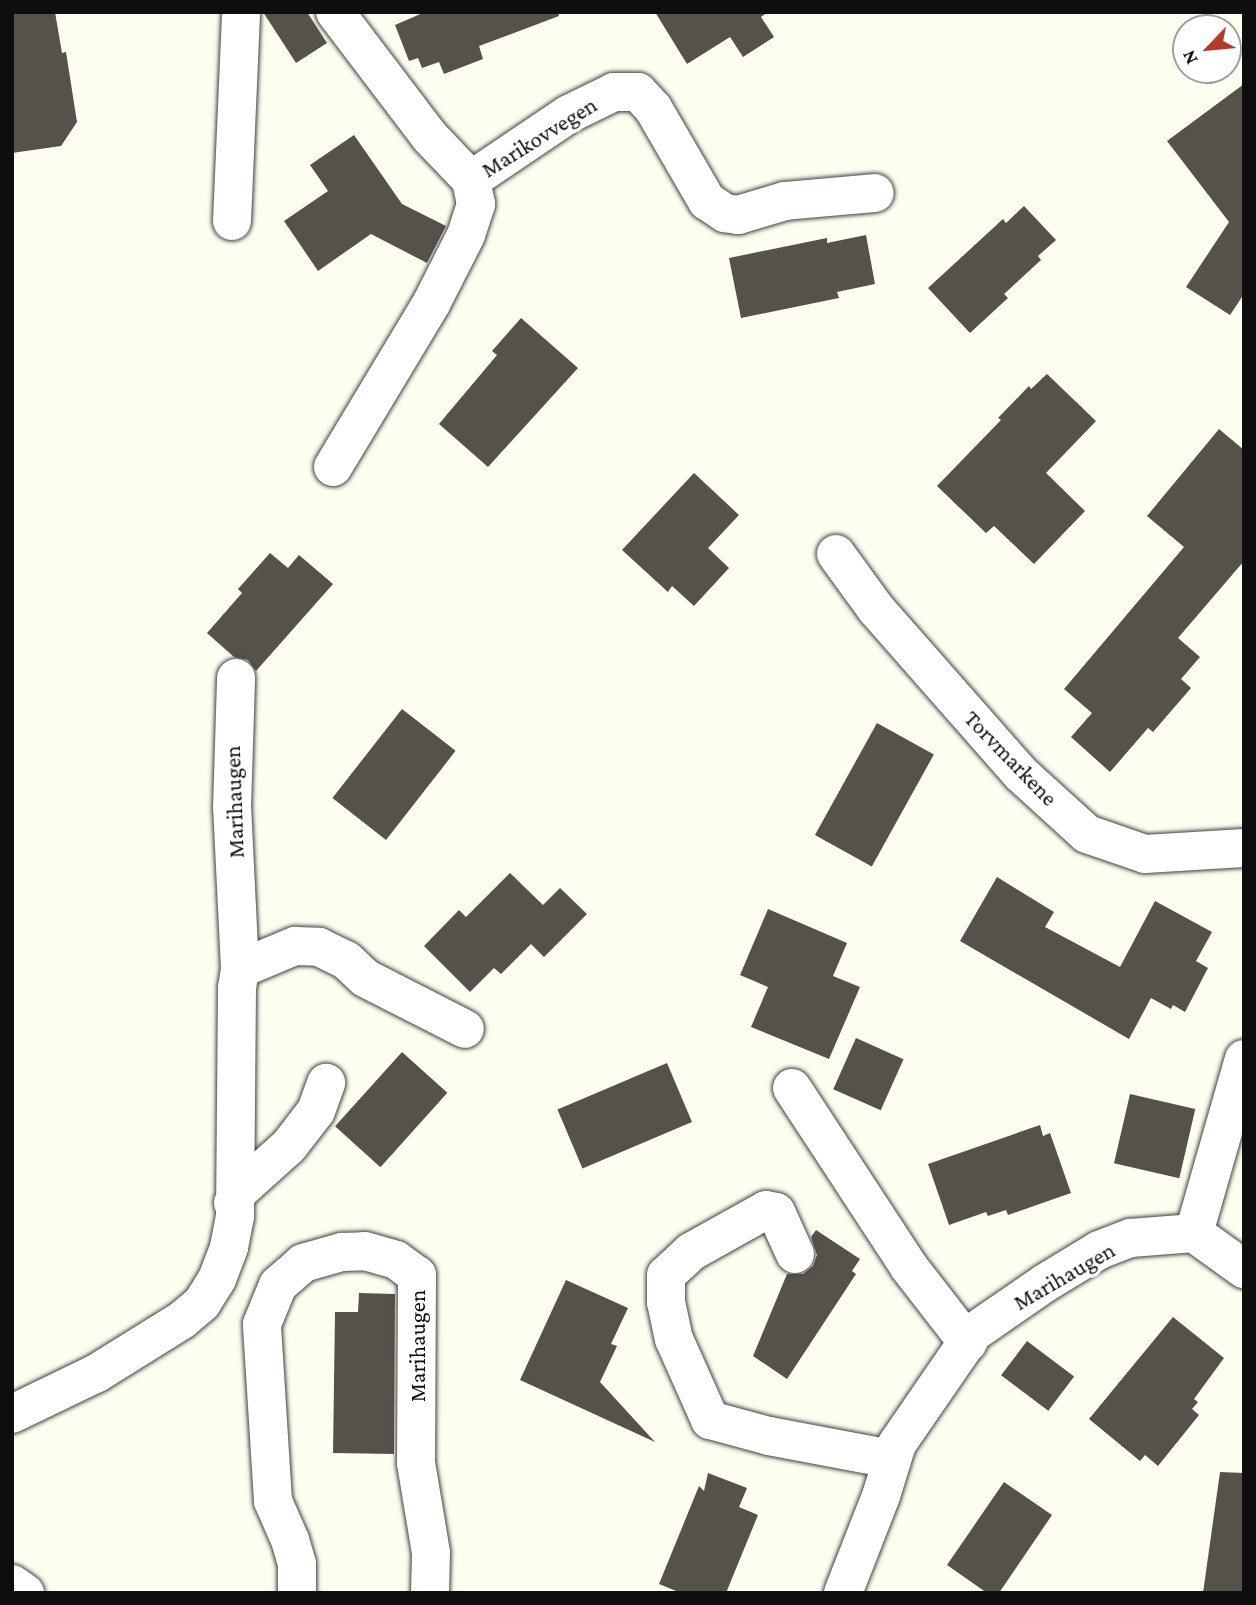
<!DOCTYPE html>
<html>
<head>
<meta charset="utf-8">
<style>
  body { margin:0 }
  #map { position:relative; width:1256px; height:1605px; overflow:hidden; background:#fefef0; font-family:"Crimson Pro",serif }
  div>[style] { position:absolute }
  .building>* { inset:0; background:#56514b; transform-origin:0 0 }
  .roads { filter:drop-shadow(0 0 2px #414141) drop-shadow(0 0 2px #414141) }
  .minor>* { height:38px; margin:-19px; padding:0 19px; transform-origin:19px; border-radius:19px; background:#fff }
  span { translate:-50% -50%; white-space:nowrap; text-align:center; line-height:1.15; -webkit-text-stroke:7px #fff; paint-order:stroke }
  .street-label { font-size:23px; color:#0e0e0e }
  .frame { position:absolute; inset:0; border:14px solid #0e0e0e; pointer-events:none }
  .north { position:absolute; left:1172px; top:14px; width:70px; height:70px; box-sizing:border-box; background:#fff; border:2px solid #9f9f9f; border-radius:50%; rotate:244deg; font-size:19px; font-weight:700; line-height:28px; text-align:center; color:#0e0e0e }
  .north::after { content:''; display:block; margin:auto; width:24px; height:32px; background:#b93a2b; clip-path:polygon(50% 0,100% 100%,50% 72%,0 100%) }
</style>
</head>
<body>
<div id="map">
  <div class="building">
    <i style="clip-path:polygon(12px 12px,55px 12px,62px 53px,66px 52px,77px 122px,61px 146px,12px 153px)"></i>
    <i style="clip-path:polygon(263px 12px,307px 12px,327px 43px,296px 63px)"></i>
    <i style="clip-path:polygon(425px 12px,558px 12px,559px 16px,479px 46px,483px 59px,444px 74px,439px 62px,422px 68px,418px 58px,409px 61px,395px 25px)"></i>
    <i style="clip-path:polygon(655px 12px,768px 12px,761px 17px,774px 37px,743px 57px,730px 37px,687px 64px)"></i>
    <i style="clip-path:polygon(1244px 84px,1244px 294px,1230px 315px,1186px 287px,1229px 222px,1167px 141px)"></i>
    <i style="clip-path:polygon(354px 135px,402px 204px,446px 226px,427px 263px,371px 234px,318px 271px,284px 221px,328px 191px,310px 165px)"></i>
    <i style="clip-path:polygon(1024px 206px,1056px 240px,1038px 256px,1041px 260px,1004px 294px,1008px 298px,970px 333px,928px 288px,1003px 219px,1006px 223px)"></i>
    <i style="clip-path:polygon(866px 235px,875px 284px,837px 292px,839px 298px,741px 318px,729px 258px,827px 238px,827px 243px)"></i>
    <i style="clip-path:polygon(521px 318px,578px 368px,488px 467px,439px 424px,497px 355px,492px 351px)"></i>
    <i style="clip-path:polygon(1047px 374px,1096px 421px,1046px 473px,1085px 511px,1034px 564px,994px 526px,986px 533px,937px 486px,1001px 420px,998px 418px,1029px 386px,1031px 389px)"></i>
    <i style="clip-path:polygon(1219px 429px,1244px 450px,1244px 561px,1178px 638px,1200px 657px,1181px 679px,1191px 688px,1153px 732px,1148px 728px,1110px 772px,1071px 737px,1092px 713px,1064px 689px,1184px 547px,1147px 516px)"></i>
    <i style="clip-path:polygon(694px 473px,739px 515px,708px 548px,729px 568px,694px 606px,672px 586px,668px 592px,622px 550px)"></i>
    <i style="clip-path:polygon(270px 553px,288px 568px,299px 555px,333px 584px,256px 671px,248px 660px,234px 657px,207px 633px,242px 593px,238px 589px)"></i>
    <i style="left:402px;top:709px;width:68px;height:113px;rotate:38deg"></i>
    <i style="left:877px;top:723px;width:65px;height:128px;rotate:29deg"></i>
    <i style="clip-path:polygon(510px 873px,543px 905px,560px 888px,587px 914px,544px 957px,531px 944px,501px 974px,494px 968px,470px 992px,424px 946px,459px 910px,466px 917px)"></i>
    <i style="clip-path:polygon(997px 877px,1054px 912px,1045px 927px,1120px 967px,1155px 901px,1212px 932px,1196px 961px,1208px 968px,1185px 1012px,1173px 1005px,1171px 1009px,1151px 998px,1129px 1039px,960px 941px)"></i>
    <i style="clip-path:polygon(768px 909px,847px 943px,833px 976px,860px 987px,829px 1059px,751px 1027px,768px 987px,740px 975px)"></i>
    <i style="left:856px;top:1038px;width:52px;height:56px;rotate:24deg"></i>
    <i style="left:402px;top:1052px;width:61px;height:100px;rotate:42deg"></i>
    <i style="left:667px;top:1063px;width:64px;height:119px;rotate:67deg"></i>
    <i style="left:1130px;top:1094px;width:67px;height:71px;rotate:13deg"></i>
    <i style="clip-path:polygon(1040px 1125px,1043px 1136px,1050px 1133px,1071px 1193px,1008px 1215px,1006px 1210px,988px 1216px,986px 1212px,949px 1225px,928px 1164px)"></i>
    <i style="clip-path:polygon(816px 1230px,860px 1259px,852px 1271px,856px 1274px,787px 1379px,753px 1356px,787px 1274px,803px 1274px,813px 1266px,817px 1255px,811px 1237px)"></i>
    <i style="clip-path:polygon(566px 1280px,628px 1308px,611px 1344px,617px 1346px,600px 1382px,655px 1442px,520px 1380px)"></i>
    <i style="clip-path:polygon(359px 1293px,395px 1294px,394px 1454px,333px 1453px,335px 1312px,358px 1312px)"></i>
    <i style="clip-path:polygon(1173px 1317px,1224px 1358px,1194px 1399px,1198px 1402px,1192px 1409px,1199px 1415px,1158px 1466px,1145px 1455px,1140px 1461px,1089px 1419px)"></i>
    <i style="left:1027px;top:1341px;width:59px;height:43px;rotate:37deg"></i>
    <i style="clip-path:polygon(1220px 1472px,1244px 1473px,1244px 1593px,1203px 1593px)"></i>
    <i style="clip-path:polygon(708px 1473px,747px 1488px,739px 1507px,758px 1515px,726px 1593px,681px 1593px,659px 1584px,699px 1486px,704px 1491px)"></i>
    <i style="clip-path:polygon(1004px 1482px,1052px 1515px,999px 1593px,987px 1593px,947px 1565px)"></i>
  </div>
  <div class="roads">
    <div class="minor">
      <i style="left:335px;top:12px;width:156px;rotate:52.8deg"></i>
      <i style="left:429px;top:136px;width:61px;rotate:46.3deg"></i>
      <i style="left:471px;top:180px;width:118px;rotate:-34deg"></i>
      <i style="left:569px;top:114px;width:50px;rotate:-26.1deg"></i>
      <i style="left:614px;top:92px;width:24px"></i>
      <i style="left:638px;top:92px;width:22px;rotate:47deg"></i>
      <i style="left:653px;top:108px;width:108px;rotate:59.9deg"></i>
      <i style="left:707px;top:201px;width:22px;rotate:34deg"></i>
      <i style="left:725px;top:213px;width:13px;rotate:9deg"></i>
      <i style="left:738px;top:215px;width:49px;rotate:-16.6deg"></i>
      <i style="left:785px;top:201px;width:90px;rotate:-5.1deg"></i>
      <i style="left:232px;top:221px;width:209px;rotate:-87.5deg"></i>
      <i style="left:333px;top:467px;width:192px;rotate:-59deg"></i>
      <i style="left:432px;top:302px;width:75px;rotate:-63.1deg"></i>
      <i style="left:466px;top:235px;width:33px;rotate:-72deg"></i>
      <i style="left:476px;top:204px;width:25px;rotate:-102deg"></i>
      <i style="left:836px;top:554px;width:68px;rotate:54deg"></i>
      <i style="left:876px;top:609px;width:220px;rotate:48.7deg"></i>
      <i style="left:1021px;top:774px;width:89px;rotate:42.3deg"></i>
      <i style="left:1087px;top:834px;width:61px;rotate:19deg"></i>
      <i style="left:1145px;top:854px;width:99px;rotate:-3.5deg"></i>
      <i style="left:240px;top:969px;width:60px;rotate:-22.7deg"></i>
      <i style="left:295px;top:946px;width:24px;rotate:2deg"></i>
      <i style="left:319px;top:947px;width:30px;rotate:26deg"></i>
      <i style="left:346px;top:960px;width:26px;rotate:43deg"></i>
      <i style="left:365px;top:978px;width:112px;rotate:27deg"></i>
      <i style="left:792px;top:1088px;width:214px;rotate:56.8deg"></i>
      <i style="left:909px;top:1267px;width:96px;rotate:52.2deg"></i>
      <i style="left:233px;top:1203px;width:13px;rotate:-63deg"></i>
      <i style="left:239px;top:1191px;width:67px;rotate:-42deg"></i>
      <i style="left:289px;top:1146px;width:44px;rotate:-52.4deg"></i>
      <i style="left:316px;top:1111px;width:30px;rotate:-70deg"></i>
      <i style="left:1194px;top:1233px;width:181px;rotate:-74deg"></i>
      <i style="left:795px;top:1254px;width:46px;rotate:-114.3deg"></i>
      <i style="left:776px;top:1212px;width:10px;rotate:-169deg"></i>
      <i style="left:766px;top:1210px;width:86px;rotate:150.8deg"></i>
      <i style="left:691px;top:1252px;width:34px;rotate:137deg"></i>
      <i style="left:666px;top:1275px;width:27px;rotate:90deg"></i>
      <i style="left:666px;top:1302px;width:38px;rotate:78deg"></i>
      <i style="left:674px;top:1339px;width:89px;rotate:66deg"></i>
      <i style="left:710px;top:1420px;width:61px;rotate:15.2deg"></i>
      <i style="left:769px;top:1436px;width:124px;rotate:10.7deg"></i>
      <i style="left:12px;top:1414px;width:94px;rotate:-25.8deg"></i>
      <i style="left:97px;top:1373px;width:100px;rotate:-31.9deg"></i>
      <i style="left:182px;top:1320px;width:26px;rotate:-40deg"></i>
      <i style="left:202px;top:1303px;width:28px;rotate:-58deg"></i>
      <i style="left:217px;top:1279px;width:34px;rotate:-69deg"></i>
      <i style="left:229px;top:1247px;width:31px;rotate:-79deg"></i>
      <i style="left:235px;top:1217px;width:229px;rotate:-89.5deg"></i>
      <i style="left:237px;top:988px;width:19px;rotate:-81deg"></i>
      <i style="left:240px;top:969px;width:161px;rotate:-92.8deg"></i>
      <i style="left:232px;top:808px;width:130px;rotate:-88.2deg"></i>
      <i style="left:12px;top:1584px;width:16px;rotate:35deg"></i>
      <i style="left:297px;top:1593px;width:29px;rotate:-90deg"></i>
      <i style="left:297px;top:1564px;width:25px;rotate:-106deg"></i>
      <i style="left:290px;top:1540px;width:43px;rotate:-113.6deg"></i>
      <i style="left:273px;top:1501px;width:177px;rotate:-93.6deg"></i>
      <i style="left:262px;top:1324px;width:42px;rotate:-67.7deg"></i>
      <i style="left:278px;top:1285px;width:33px;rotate:-41deg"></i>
      <i style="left:303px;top:1263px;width:41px;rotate:-15.8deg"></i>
      <i style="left:342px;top:1252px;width:23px;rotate:-2deg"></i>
      <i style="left:365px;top:1251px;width:32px;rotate:16deg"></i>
      <i style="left:396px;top:1260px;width:26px;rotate:36deg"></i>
      <i style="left:417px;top:1275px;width:188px;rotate:90.3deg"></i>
      <i style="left:416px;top:1463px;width:91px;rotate:80.5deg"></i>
      <i style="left:431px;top:1553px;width:40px;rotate:91.4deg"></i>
      <i style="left:843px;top:1593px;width:104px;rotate:-68.6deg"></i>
      <i style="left:881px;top:1496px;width:54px;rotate:-72.9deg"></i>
      <i style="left:897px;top:1444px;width:136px;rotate:-55.5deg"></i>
      <i style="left:974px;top:1332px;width:86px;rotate:-34.6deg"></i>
      <i style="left:1045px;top:1283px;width:63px;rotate:-31.4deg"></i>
      <i style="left:1099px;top:1250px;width:34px;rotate:-21deg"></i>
      <i style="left:1131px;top:1238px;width:63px;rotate:-4.5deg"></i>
      <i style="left:1194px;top:1233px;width:62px;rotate:35.8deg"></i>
    </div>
  </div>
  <div class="street-label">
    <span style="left:539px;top:137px;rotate:-32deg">Marikovvegen</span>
    <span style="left:1011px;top:758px;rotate:46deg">Torvmarkene</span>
    <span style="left:234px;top:802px;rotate:-92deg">Marihaugen</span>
    <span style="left:1064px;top:1276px;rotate:-30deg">Marihaugen</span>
    <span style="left:417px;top:1346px;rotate:-90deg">Marihaugen</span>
  </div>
  <div class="frame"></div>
  <div class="north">N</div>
</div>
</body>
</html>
